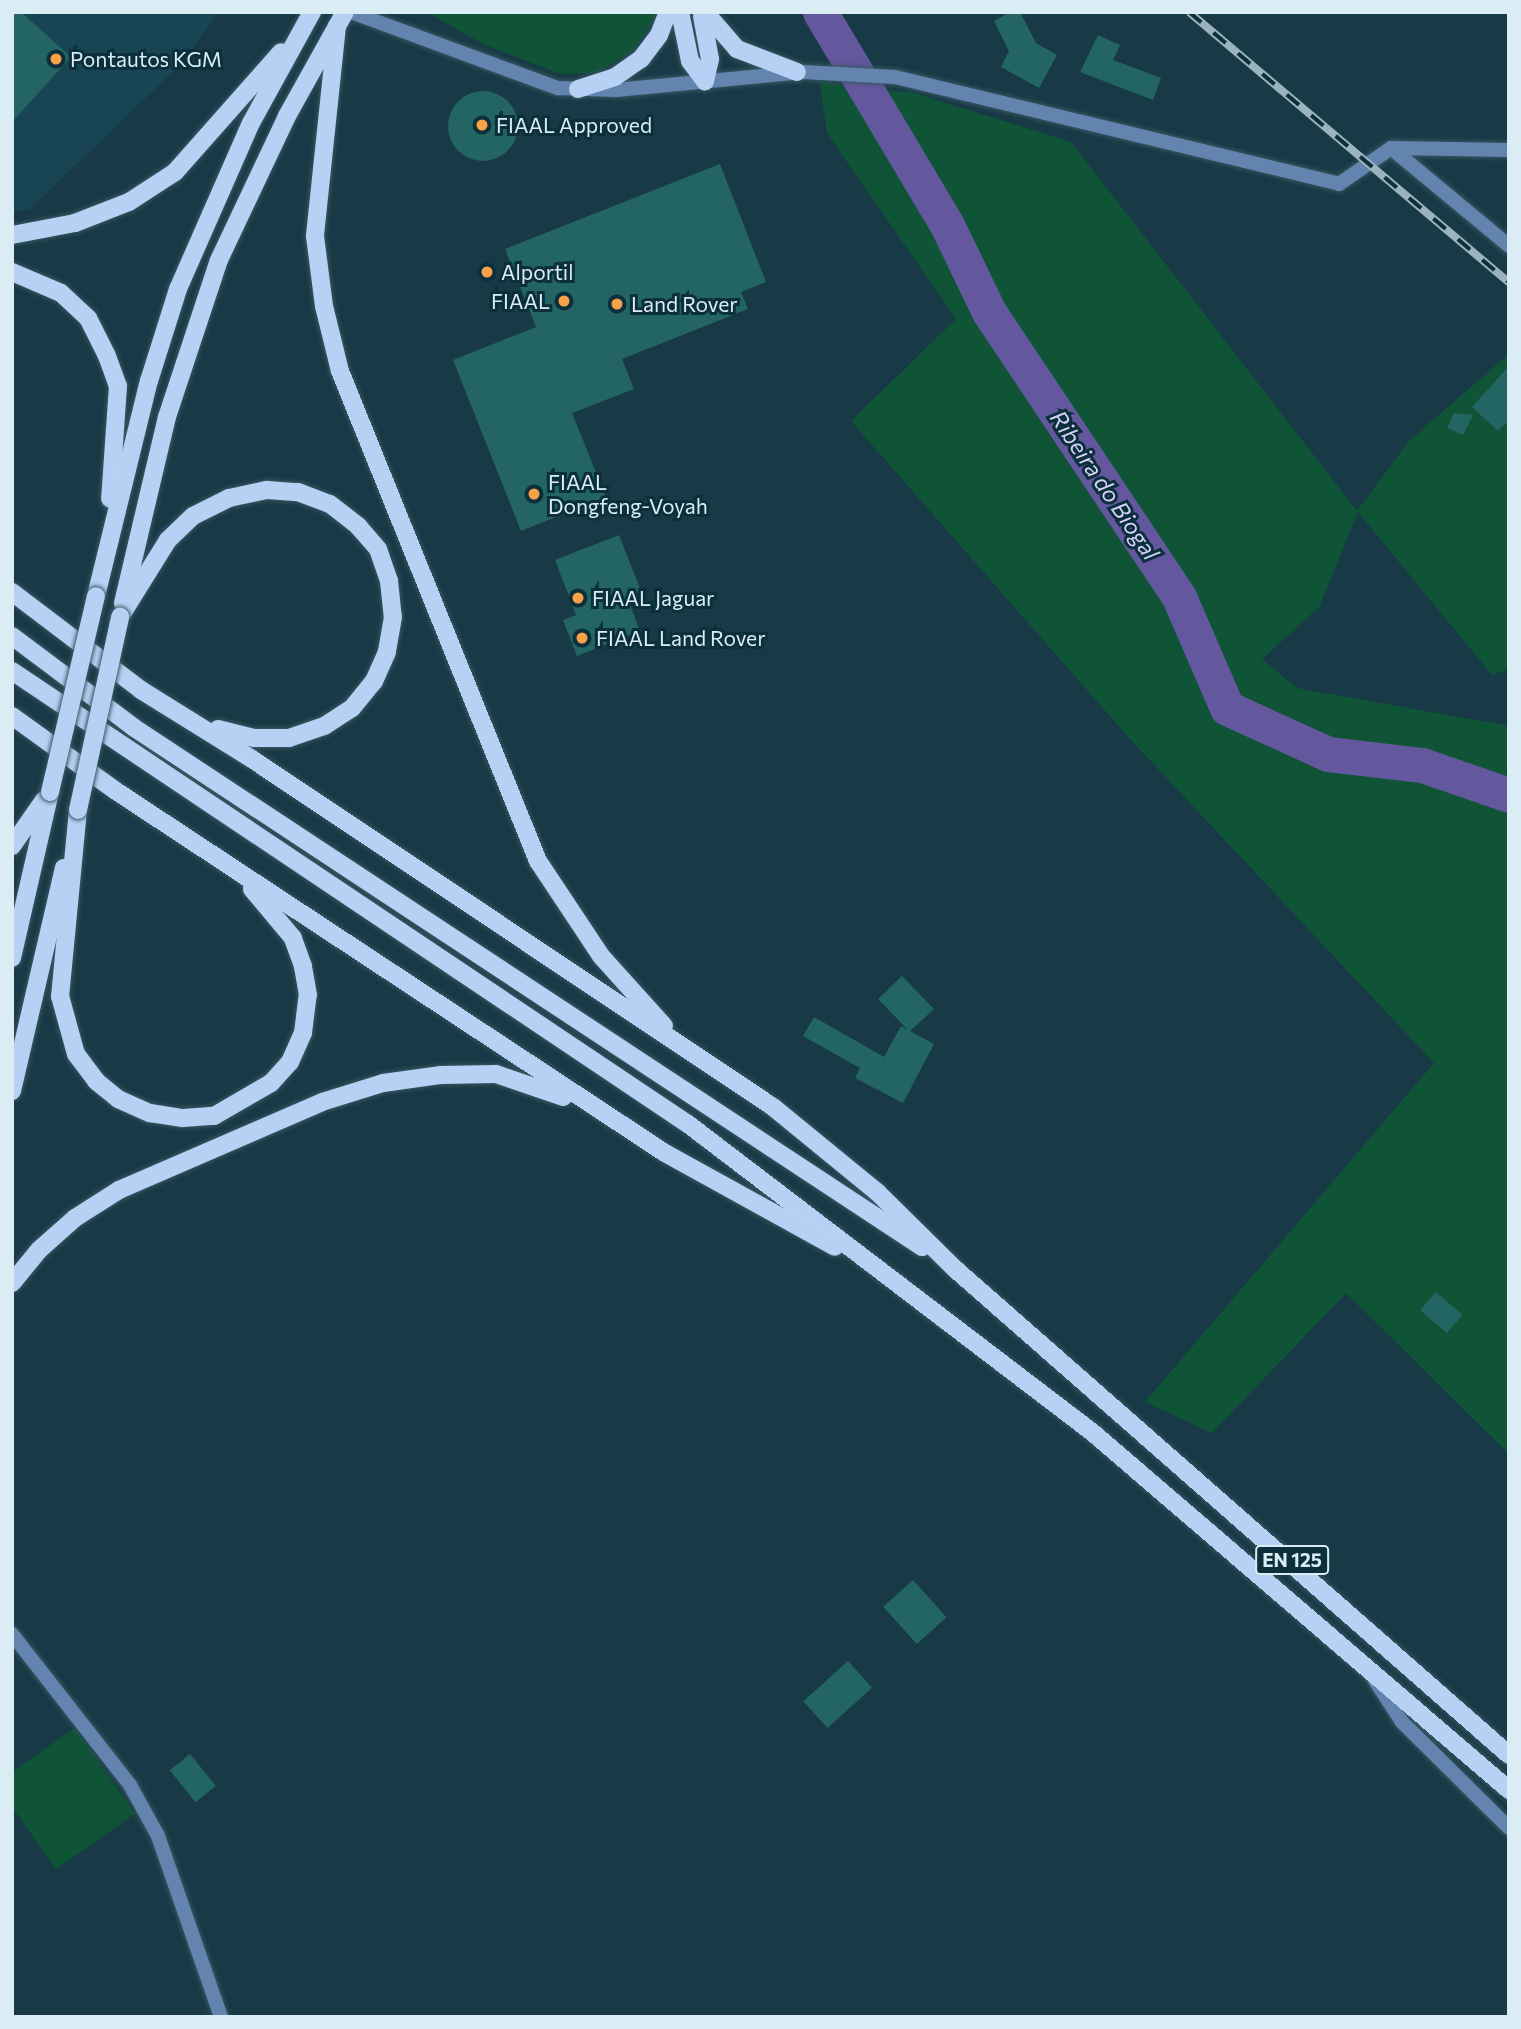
<!DOCTYPE html>
<html>
<head>
<meta charset="utf-8">
<style>
  body { margin:0 }
  #map { position:relative; width:1521px; height:2029px; overflow:hidden; background:#183a46; font-family:Commissioner,sans-serif }
  div>[style] { position:absolute }
  .built>* { inset:0; background:#194454 }
  .green>* { inset:0; background:#105437 }
  .river>* { height:35px; margin:-17.5px; padding:0 17.5px; transform-origin:17.5px; border-radius:17.5px; background:#63579e }
  .building>* { inset:0; background:#236563; transform-origin:0 0 }
  .round { border-radius:50% }
  .roads { filter:drop-shadow(0 0 2px #375762) drop-shadow(0 0 2px #375762) }
  .minor>* { height:14px; margin:-7px; padding:0 7px; transform-origin:7px; border-radius:7px; background:#6484b0 }
  .primary>* { height:18px; margin:-9px; padding:0 9px; transform-origin:9px; border-radius:9px; background:#b7d1f5 }
  .rail>* { height:8px; margin-top:-4px; transform-origin:0; background:repeating-linear-gradient(90deg,#0c2f3c 0 16px,#9bb3bc 0 32px); box-sizing:border-box; border-block:2px solid #9bb3bc }
  .bridges { filter:drop-shadow(0 0 2px #375762) drop-shadow(0 0 2px #375762) }
  .primary-bridge>* { height:18px; margin:-9px; padding:0 9px; transform-origin:9px; border-radius:9px; background:#b7d1f5 }
  .dots>* { width:19px; height:19px; translate:-50% -50%; box-sizing:border-box; border:4px solid #0c2f3c; border-radius:50% }
  span { translate:-50% -50%; white-space:nowrap; text-align:center; line-height:1.15; -webkit-text-stroke:6px #0c2f3c; paint-order:stroke }
  .shield-label span { padding:2px 5px; background:#0c2f3c; border:2px solid; border-radius:5px; -webkit-text-stroke-width:0 }
  .shield-label { font-size:19px; color:#daedf5; font-weight:700 }
  .poi-label { font-size:21px; color:#daedf5 }
  .left { translate:0 -50%; text-align:left }
  .right { translate:-100% -50%; text-align:right }
  .water-label { font-size:23px; color:#d5d1fa; font-style:italic }
  .frame { position:absolute; inset:0; border:14px solid #daedf5; pointer-events:none }
</style>
</head>
<body>
<div id="map">
  <div class="built">
    <i style="clip-path:polygon(12px 12px,219px 12px,184px 61px,30px 209px,12px 212px)"></i>
  </div>
  <div class="green">
    <i style="clip-path:polygon(427px 12px,658px 12px,636px 49px,597px 73px,560px 74px,483px 44px)"></i>
    <i style="clip-path:polygon(820px 82px,914px 93px,1071px 142px,1357px 511px,1409px 441px,1509px 354px,1509px 669px,1492px 675px,1358px 512px,1319px 607px,1262px 659px,1297px 688px,1509px 726px,1509px 1454px,1346px 1293px,1212px 1433px,1145px 1402px,1434px 1063px,1130px 739px,851px 421px,956px 319px,827px 133px)"></i>
    <i style="clip-path:polygon(75px 1728px,135px 1814px,56px 1869px,12px 1807px,12px 1772px)"></i>
  </div>
  <div class="river">
    <i style="left:820px;top:12px;width:248px;rotate:59.2deg"></i>
    <i style="left:947px;top:225px;width:97px;rotate:64.2deg"></i>
    <i style="left:989px;top:312px;width:343px;rotate:56.3deg"></i>
    <i style="left:1179px;top:597px;width:121px;rotate:66.6deg"></i>
    <i style="left:1227px;top:708px;width:111px;rotate:24.5deg"></i>
    <i style="left:1328px;top:754px;width:95px;rotate:6.7deg"></i>
    <i style="left:1422px;top:765px;width:92px;rotate:19deg"></i>
  </div>
  <div class="building">
    <i style="clip-path:polygon(12px 12px,21px 12px,71px 57px,12px 122px)"></i>
    <i style="clip-path:polygon(1010px 12px,1020px 12px,1036px 43px,1057px 55px,1039px 88px,1001px 67px,1009px 51px,994px 21px)"></i>
    <i style="clip-path:polygon(1098px 35px,1120px 45px,1113px 60px,1161px 78px,1153px 100px,1080px 72px)"></i>
    <i class="round" style="left:448px;top:91px;width:70px;height:70px"></i>
    <i style="clip-path:polygon(720px 164px,766px 282px,741px 292px,748px 309px,622px 359px,634px 389px,572px 413px,606px 497px,521px 531px,453px 360px,536px 327px,505px 249px)"></i>
    <i style="clip-path:polygon(1509px 366px,1509px 420px,1498px 431px,1472px 407px)"></i>
    <i style="clip-path:polygon(1454px 413px,1473px 415px,1463px 435px,1447px 428px)"></i>
    <i style="clip-path:polygon(619px 535px,641px 591px,627px 597px,640px 631px,577px 656px,563px 620px,576px 615px,555px 560px)"></i>
    <i style="clip-path:polygon(902px 976px,934px 1009px,910px 1031px,934px 1044px,903px 1103px,855px 1078px,860px 1068px,803px 1036px,814px 1017px,884px 1057px,901px 1026px,908px 1030px,878px 999px)"></i>
    <i style="left:1436px;top:1292px;width:35px;height:24px;rotate:41deg"></i>
    <i style="left:913px;top:1580px;width:50px;height:40px;rotate:48deg"></i>
    <i style="left:848px;top:1661px;width:36px;height:60px;rotate:48deg"></i>
    <i style="left:190px;top:1754px;width:41px;height:26px;rotate:51deg"></i>
  </div>
  <div class="roads">
    <div class="minor">
      <i style="left:351px;top:12px;width:221px;rotate:20.2deg"></i>
      <i style="left:558px;top:88px;width:58px;rotate:2deg"></i>
      <i style="left:616px;top:90px;width:188px;rotate:-5.5deg"></i>
      <i style="left:803px;top:72px;width:92px;rotate:3.1deg"></i>
      <i style="left:895px;top:77px;width:457px;rotate:13.5deg"></i>
      <i style="left:1339px;top:184px;width:63px;rotate:-34.7deg"></i>
      <i style="left:1391px;top:148px;width:153px;rotate:39.7deg"></i>
      <i style="left:1392px;top:148px;width:117px;rotate:1deg"></i>
      <i style="left:12px;top:1634px;width:192px;rotate:52deg"></i>
      <i style="left:130px;top:1785px;width:58px;rotate:61.2deg"></i>
      <i style="left:158px;top:1836px;width:192px;rotate:70.8deg"></i>
      <i style="left:1374px;top:1679px;width:51px;rotate:56.9deg"></i>
      <i style="left:1402px;top:1722px;width:151px;rotate:44.7deg"></i>
    </div>
    <div class="primary">
      <i style="left:680px;top:12px;width:50px;rotate:78.5deg"></i>
      <i style="left:690px;top:61px;width:25px;rotate:53deg"></i>
      <i style="left:705px;top:12px;width:49px;rotate:49.1deg"></i>
      <i style="left:737px;top:49px;width:64px;rotate:21deg"></i>
      <i style="left:702px;top:16px;width:44px;rotate:79.5deg"></i>
      <i style="left:710px;top:59px;width:23px;rotate:103deg"></i>
      <i style="left:337px;top:26px;width:211px;rotate:96deg"></i>
      <i style="left:315px;top:236px;width:71px;rotate:82.7deg"></i>
      <i style="left:324px;top:306px;width:67px;rotate:76.2deg"></i>
      <i style="left:340px;top:371px;width:528px;rotate:68deg"></i>
      <i style="left:538px;top:861px;width:114px;rotate:56.4deg"></i>
      <i style="left:601px;top:956px;width:94px;rotate:48deg"></i>
      <i style="left:578px;top:89px;width:39px;rotate:-18deg"></i>
      <i style="left:615px;top:77px;width:32px;rotate:-35deg"></i>
      <i style="left:641px;top:59px;width:30px;rotate:-53deg"></i>
      <i style="left:659px;top:35px;width:25px;rotate:-69deg"></i>
      <i style="left:12px;top:235px;width:64px;rotate:-10.8deg"></i>
      <i style="left:75px;top:223px;width:58px;rotate:-21.3deg"></i>
      <i style="left:129px;top:202px;width:55px;rotate:-33.1deg"></i>
      <i style="left:175px;top:172px;width:160px;rotate:-48.5deg"></i>
      <i style="left:12px;top:272px;width:53px;rotate:23.2deg"></i>
      <i style="left:61px;top:293px;width:37px;rotate:43deg"></i>
      <i style="left:88px;top:318px;width:42px;rotate:63.4deg"></i>
      <i style="left:107px;top:356px;width:32px;rotate:70deg"></i>
      <i style="left:118px;top:386px;width:113px;rotate:94deg"></i>
      <i style="left:12px;top:592px;width:162px;rotate:37.2deg"></i>
      <i style="left:141px;top:690px;width:131px;rotate:31.9deg"></i>
      <i style="left:252px;top:759px;width:627px;rotate:33.74deg"></i>
      <i style="left:773px;top:1107px;width:134px;rotate:39.3deg"></i>
      <i style="left:877px;top:1192px;width:108px;rotate:44.6deg"></i>
      <i style="left:954px;top:1268px;width:738px;rotate:41.27deg"></i>
      <i style="left:96px;top:596px;width:221px;rotate:-76.2deg"></i>
      <i style="left:149px;top:381px;width:96px;rotate:-72.5deg"></i>
      <i style="left:178px;top:289px;width:181px;rotate:-66.3deg"></i>
      <i style="left:251px;top:123px;width:127px;rotate:-61.2deg"></i>
      <i style="left:123px;top:603px;width:191px;rotate:-76.7deg"></i>
      <i style="left:167px;top:417px;width:165px;rotate:-71.7deg"></i>
      <i style="left:219px;top:260px;width:159px;rotate:-64.7deg"></i>
      <i style="left:287px;top:116px;width:119px;rotate:-60.9deg"></i>
      <i style="left:120px;top:617px;width:91px;rotate:-58.1deg"></i>
      <i style="left:168px;top:540px;width:35px;rotate:-44deg"></i>
      <i style="left:193px;top:516px;width:40px;rotate:-26.6deg"></i>
      <i style="left:229px;top:498px;width:39px;rotate:-12deg"></i>
      <i style="left:267px;top:490px;width:31px;rotate:4deg"></i>
      <i style="left:298px;top:492px;width:34px;rotate:21deg"></i>
      <i style="left:330px;top:504px;width:36px;rotate:38deg"></i>
      <i style="left:358px;top:526px;width:30px;rotate:49deg"></i>
      <i style="left:378px;top:549px;width:34px;rotate:71deg"></i>
      <i style="left:389px;top:581px;width:36px;rotate:84deg"></i>
      <i style="left:393px;top:617px;width:36px;rotate:100deg"></i>
      <i style="left:387px;top:652px;width:32px;rotate:114deg"></i>
      <i style="left:374px;top:681px;width:35px;rotate:129deg"></i>
      <i style="left:352px;top:708px;width:33px;rotate:147deg"></i>
      <i style="left:324px;top:726px;width:37px;rotate:161deg"></i>
      <i style="left:289px;top:738px;width:35px;rotate:180deg"></i>
      <i style="left:254px;top:738px;width:37px;rotate:-166deg"></i>
      <i style="left:12px;top:636px;width:151px;rotate:36.9deg"></i>
      <i style="left:133px;top:727px;width:945px;rotate:33.39deg"></i>
      <i style="left:12px;top:671px;width:814px;rotate:33.83deg"></i>
      <i style="left:688px;top:1124px;width:508px;rotate:37.32deg"></i>
      <i style="left:1092px;top:1432px;width:550px;rotate:40.65deg"></i>
      <i style="left:12px;top:716px;width:128px;rotate:35.8deg"></i>
      <i style="left:116px;top:791px;width:658px;rotate:33.4deg"></i>
      <i style="left:665px;top:1153px;width:194px;rotate:28.9deg"></i>
      <i style="left:78px;top:810px;width:187px;rotate:95.5deg"></i>
      <i style="left:60px;top:996px;width:60px;rotate:74.6deg"></i>
      <i style="left:76px;top:1054px;width:34px;rotate:53deg"></i>
      <i style="left:96px;top:1081px;width:28px;rotate:39deg"></i>
      <i style="left:118px;top:1099px;width:35px;rotate:24deg"></i>
      <i style="left:150px;top:1113px;width:33px;rotate:9deg"></i>
      <i style="left:183px;top:1118px;width:31px;rotate:-4deg"></i>
      <i style="left:214px;top:1116px;width:66px;rotate:-30.1deg"></i>
      <i style="left:271px;top:1083px;width:28px;rotate:-48deg"></i>
      <i style="left:290px;top:1062px;width:32px;rotate:-66deg"></i>
      <i style="left:303px;top:1033px;width:38px;rotate:-83deg"></i>
      <i style="left:308px;top:995px;width:29px;rotate:-100deg"></i>
      <i style="left:303px;top:966px;width:30px;rotate:-110deg"></i>
      <i style="left:293px;top:938px;width:64px;rotate:-129.9deg"></i>
      <i style="left:12px;top:846px;width:56px;rotate:-55.2deg"></i>
      <i style="left:12px;top:958px;width:170px;rotate:-77.1deg"></i>
      <i style="left:12px;top:1091px;width:229px;rotate:-76.9deg"></i>
      <i style="left:12px;top:1283px;width:43px;rotate:-50.7deg"></i>
      <i style="left:39px;top:1250px;width:48px;rotate:-41.6deg"></i>
      <i style="left:75px;top:1218px;width:52px;rotate:-32.5deg"></i>
      <i style="left:119px;top:1190px;width:221px;rotate:-23.4deg"></i>
      <i style="left:322px;top:1102px;width:64px;rotate:-17.3deg"></i>
      <i style="left:383px;top:1083px;width:59px;rotate:-7.9deg"></i>
      <i style="left:441px;top:1075px;width:55px;rotate:-1deg"></i>
      <i style="left:496px;top:1074px;width:71px;rotate:18.9deg"></i>
    </div>
  </div>
  <div class="rail">
    <i style="left:1189px;top:12px;width:419px;rotate:40.2deg"></i>
  </div>
  <div class="bridges">
    <div class="primary-bridge">
      <i style="left:50px;top:792px;width:201px;rotate:-76.8deg"></i>
      <i style="left:78px;top:810px;width:198px;rotate:-77.7deg"></i>
    </div>
  </div>
  <div class="dots">
    <i style="left:56px;top:59px;background:#f7a148"></i>
    <i style="left:482px;top:125px;background:#f7a148"></i>
    <i style="left:487px;top:272px;background:#f7a148"></i>
    <i style="left:564px;top:301px;background:#f7a148"></i>
    <i style="left:617px;top:304px;background:#f7a148"></i>
    <i style="left:534px;top:494px;background:#f7a148"></i>
    <i style="left:578px;top:598px;background:#f7a148"></i>
    <i style="left:582px;top:638px;background:#f7a148"></i>
  </div>
  <div class="shield-label">
    <span style="left:1292px;top:1560px">EN 125</span>
  </div>
  <div class="poi-label">
    <span class="left" style="left:70px;top:59px">Pontautos KGM</span>
    <span class="left" style="left:496px;top:125px">FIAAL Approved</span>
    <span class="left" style="left:501px;top:272px">Alportil</span>
    <span class="right" style="left:550px;top:301px">FIAAL</span>
    <span class="left" style="left:631px;top:304px">Land Rover</span>
    <span class="left" style="left:548px;top:494px">FIAAL<br>Dongfeng-Voyah</span>
    <span class="left" style="left:592px;top:598px">FIAAL Jaguar</span>
    <span class="left" style="left:596px;top:638px">FIAAL Land Rover</span>
  </div>
  <div class="water-label">
    <span style="left:1105px;top:485px;rotate:56deg">Ribeira do Biogal</span>
  </div>
  <div class="frame"></div>
</div>
</body>
</html>
